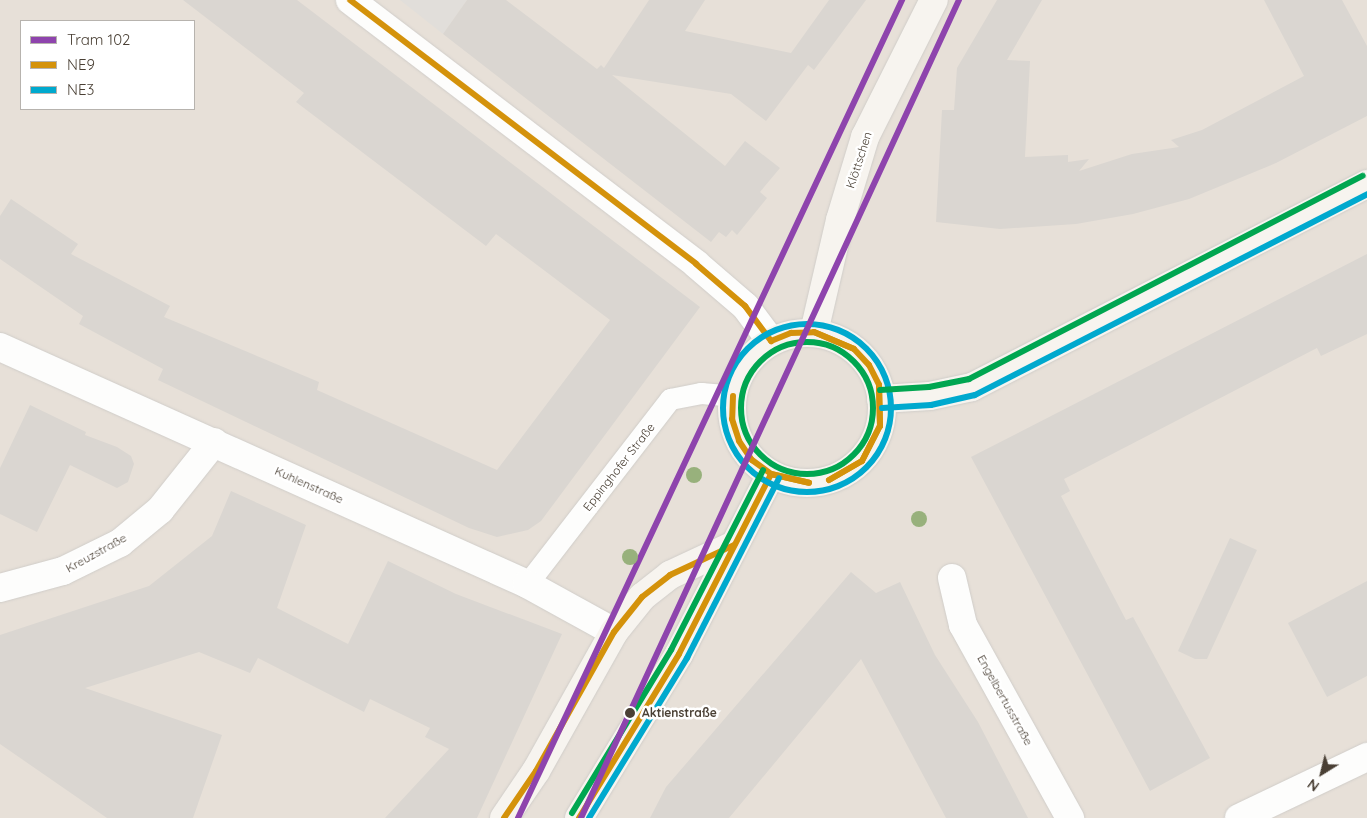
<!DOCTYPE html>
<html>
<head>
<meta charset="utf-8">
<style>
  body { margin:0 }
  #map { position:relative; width:1367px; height:818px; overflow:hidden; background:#f2efec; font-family:Quicksand,sans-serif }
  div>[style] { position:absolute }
  .residential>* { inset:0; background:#e7e0d8 }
  .parking>* { inset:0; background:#e1deda }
  .building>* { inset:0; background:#dad6d1 }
  .roads { filter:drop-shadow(0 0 1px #d0cdc9) drop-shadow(0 0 1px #d0cdc9) }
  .service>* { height:21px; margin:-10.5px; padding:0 10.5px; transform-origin:10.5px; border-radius:10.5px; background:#fdfdfc }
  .minor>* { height:28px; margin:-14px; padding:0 14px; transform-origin:14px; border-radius:14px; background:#fdfdfc }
  .secondary>* { height:28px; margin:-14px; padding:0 14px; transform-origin:14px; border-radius:14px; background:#f7f4ef }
  .secondary>.ring { margin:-14px; padding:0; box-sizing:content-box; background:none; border:28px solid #f7f4ef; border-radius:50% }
  .bus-1>* { height:6px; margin:-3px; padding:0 3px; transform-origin:3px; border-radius:3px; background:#d4920b }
  .bus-2>* { height:6px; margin:-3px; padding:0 3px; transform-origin:3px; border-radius:3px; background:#00a9ce }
  .bus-2>.ring { margin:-3px; padding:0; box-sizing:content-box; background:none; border:6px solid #00a9ce; border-radius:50% }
  .bus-3>* { height:6px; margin:-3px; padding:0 3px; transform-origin:3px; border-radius:3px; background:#00a651 }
  .bus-3>.ring { margin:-3px; padding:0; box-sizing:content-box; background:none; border:6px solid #00a651; border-radius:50% }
  .tram-1>* { height:6px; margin:-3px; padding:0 3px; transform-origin:3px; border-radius:3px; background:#8e44ad }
  .trees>* { width:16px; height:16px; margin:-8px; border-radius:50%; background:#98b17c }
  .dots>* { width:14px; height:14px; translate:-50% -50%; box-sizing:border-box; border:2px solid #fff; border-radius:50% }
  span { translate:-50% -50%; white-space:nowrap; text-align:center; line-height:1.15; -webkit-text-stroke:5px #fff; paint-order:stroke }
  .street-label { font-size:12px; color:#4a4035 }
  .stop-label { font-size:12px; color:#4a4035; font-weight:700 }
  .left { translate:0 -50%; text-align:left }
  .legend { position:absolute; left:20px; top:20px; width:175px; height:90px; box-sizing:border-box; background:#fff; border:1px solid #b7b3ae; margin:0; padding:6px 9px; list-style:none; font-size:15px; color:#4a4035 }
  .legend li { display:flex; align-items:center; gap:10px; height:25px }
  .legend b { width:25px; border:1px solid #b7b3ae }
  .north { position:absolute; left:1297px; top:748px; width:50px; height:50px; -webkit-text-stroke:4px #fff; paint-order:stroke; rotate:216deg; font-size:14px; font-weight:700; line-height:20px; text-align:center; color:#4a4035 }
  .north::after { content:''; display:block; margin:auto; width:18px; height:22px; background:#4a4035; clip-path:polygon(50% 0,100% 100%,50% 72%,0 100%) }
</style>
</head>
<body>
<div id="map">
  <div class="residential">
    <i style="clip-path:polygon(evenodd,0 0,1367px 0,1367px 818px,0 818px,0 0,21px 21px,194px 21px,194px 109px,21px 109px,21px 21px)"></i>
  </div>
  <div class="parking">
    <i style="clip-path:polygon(400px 0,467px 0,443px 34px)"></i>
  </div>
  <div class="building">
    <i style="clip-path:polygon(183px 0,297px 0,700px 307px,541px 521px,528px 530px,497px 537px,469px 528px,158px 380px,163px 369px,79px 324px,83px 316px,0 259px,0 216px,11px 199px,78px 244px,71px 254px,170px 306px,164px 317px,319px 382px,317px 390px,497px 470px,610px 320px,496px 234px,486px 246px,296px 102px,304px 93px)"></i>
    <i style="clip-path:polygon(467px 0,506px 0,597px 69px,601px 65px,604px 68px,649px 0,705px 0,685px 31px,791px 53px,829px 0,866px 0,814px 70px,808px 65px,766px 121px,731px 94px,612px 75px,725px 166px,745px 141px,780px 168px,760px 192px,767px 198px,737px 235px,732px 230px,726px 237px,719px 232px,711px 242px,443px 34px)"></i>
    <i style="clip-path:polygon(997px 0,1042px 0,1007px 60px,1030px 61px,1025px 157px,1068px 155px,1068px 162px,1089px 159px,1079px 171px,1132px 154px,1179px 147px,1171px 140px,1202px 130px,1304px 76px,1264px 0,1342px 0,1367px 46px,1367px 116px,1276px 163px,1189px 199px,1133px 214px,1076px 224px,1000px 229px,936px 222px,942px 110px,954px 110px,957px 68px)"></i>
    <i style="clip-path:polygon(1367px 254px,1367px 334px,1321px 356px,1317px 348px,1064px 479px,1070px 491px,1061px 496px,1126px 620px,1133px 617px,1210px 758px,1150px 791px,971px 457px)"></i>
    <i style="clip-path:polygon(30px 405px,86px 432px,85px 435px,117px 447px,131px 456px,134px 464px,128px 482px,117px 488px,70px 465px,37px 532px,0 514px,0 468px)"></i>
    <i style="clip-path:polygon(231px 491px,306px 525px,277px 608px,348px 644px,388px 561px,456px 594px,562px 634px,477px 818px,385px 818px,449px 749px,425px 737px,430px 728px,370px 699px,364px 712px,258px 658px,250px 673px,199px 652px,85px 688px,222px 735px,193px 818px,107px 818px,0 744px,0 635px,149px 586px,212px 536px)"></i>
    <i style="clip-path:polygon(1230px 538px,1257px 550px,1207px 659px,1195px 659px,1178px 651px)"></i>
    <i style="clip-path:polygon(851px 572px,876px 593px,900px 582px,935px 655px,978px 722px,1028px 818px,946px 818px,861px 659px,729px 818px,650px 818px,666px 787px)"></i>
    <i style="clip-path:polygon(1367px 581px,1367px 676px,1327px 697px,1288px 623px)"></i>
  </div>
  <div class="roads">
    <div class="service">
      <i style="left:527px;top:584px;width:234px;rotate:-52.3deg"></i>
      <i style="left:670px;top:399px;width:32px;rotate:-11deg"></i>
      <i style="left:701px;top:393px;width:32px;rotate:5deg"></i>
    </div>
    <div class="minor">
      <i style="left:350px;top:0;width:435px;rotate:37.3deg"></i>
      <i style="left:696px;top:264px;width:65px;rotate:40.6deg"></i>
      <i style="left:745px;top:306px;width:44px;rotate:53.4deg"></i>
      <i style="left:0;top:347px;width:578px;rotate:24.21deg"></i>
      <i style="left:527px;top:584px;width:99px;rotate:28.9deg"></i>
      <i style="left:952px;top:578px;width:48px;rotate:76.8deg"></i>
      <i style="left:963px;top:625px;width:221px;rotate:61deg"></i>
      <i style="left:0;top:588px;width:65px;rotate:-15.1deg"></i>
      <i style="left:63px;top:571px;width:64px;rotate:-26.2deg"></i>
      <i style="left:120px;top:543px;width:52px;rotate:-39.5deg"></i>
      <i style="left:160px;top:510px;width:87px;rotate:-51.5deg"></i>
      <i style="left:1239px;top:818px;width:142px;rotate:-25.5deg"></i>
    </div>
    <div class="secondary">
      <i style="left:814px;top:332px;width:115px;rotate:-76.9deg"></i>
      <i style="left:840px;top:220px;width:87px;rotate:-73.2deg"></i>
      <i style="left:865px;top:137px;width:153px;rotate:-63.3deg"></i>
      <i class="ring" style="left:732px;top:333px;width:122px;height:122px"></i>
      <i style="left:881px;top:399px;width:49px;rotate:-3.5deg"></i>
      <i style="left:930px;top:396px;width:43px;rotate:-12.1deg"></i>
      <i style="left:972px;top:387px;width:444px;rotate:-27.2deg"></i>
      <i style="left:504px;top:818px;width:57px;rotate:-55.8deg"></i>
      <i style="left:536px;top:771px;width:159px;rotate:-60.7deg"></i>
      <i style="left:614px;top:632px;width:45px;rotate:-51.3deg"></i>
      <i style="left:642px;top:597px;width:36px;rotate:-38deg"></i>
      <i style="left:670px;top:575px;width:71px;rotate:-25.1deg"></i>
      <i style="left:579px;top:818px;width:192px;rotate:-58.6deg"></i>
      <i style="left:679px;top:654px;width:202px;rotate:-62.9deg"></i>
    </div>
  </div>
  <div class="bus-1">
    <i style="left:350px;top:0;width:435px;rotate:37.3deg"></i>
    <i style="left:696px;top:264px;width:65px;rotate:40.6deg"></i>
    <i style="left:745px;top:306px;width:44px;rotate:53.4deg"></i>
    <i style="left:814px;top:332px;width:43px;rotate:23deg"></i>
    <i style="left:814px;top:332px;width:43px;rotate:23deg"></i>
    <i style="left:771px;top:341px;width:22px;rotate:-22deg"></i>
    <i style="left:791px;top:333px;width:23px;rotate:-2deg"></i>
    <i style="left:854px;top:349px;width:22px;rotate:47deg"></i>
    <i style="left:869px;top:365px;width:22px;rotate:63deg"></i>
    <i style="left:879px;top:385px;width:41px;rotate:88.6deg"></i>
    <i style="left:879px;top:385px;width:41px;rotate:88.6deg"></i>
    <i style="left:733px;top:396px;width:23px;rotate:92deg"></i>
    <i style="left:732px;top:419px;width:23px;rotate:72deg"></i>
    <i style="left:739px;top:441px;width:23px;rotate:56deg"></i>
    <i style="left:752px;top:460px;width:24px;rotate:36deg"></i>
    <i style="left:862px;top:461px;width:39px;rotate:-63deg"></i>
    <i style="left:862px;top:461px;width:39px;rotate:-63deg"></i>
    <i style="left:771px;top:474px;width:39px;rotate:13deg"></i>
    <i style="left:771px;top:474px;width:39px;rotate:13deg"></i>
    <i style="left:829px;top:480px;width:38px;rotate:-30deg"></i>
    <i style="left:829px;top:480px;width:38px;rotate:-30deg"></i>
    <i style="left:504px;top:818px;width:57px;rotate:-55.8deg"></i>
    <i style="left:536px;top:771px;width:159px;rotate:-60.7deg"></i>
    <i style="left:614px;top:632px;width:45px;rotate:-51.3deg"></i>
    <i style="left:642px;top:597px;width:36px;rotate:-38deg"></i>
    <i style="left:670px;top:575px;width:71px;rotate:-25.1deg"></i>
    <i style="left:579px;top:818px;width:192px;rotate:-58.6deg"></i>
    <i style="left:679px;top:654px;width:202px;rotate:-62.9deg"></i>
  </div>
  <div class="bus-2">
    <i class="ring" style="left:723px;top:324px;width:162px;height:162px"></i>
    <i style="left:882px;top:408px;width:49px;rotate:-3.5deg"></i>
    <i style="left:931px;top:405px;width:45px;rotate:-12.8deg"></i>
    <i style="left:975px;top:395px;width:441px;rotate:-27.1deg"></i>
    <i style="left:589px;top:818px;width:188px;rotate:-58.5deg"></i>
    <i style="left:687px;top:658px;width:202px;rotate:-62.9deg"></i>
  </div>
  <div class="bus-3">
    <i class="ring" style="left:741px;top:342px;width:126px;height:126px"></i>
    <i style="left:880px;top:390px;width:49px;rotate:-3.5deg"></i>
    <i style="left:929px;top:387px;width:41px;rotate:-11.3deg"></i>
    <i style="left:969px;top:379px;width:443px;rotate:-27.3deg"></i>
    <i style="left:572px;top:813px;width:191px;rotate:-58.7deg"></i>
    <i style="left:671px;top:650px;width:202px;rotate:-62.9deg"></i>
  </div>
  <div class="tram-1">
    <i style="left:518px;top:818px;width:904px;rotate:-64.85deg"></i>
    <i style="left:581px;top:818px;width:901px;rotate:-65.2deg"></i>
  </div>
  <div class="trees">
    <i style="left:694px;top:475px"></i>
    <i style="left:919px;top:519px"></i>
    <i style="left:630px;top:557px"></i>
  </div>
  <div class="dots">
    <i style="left:630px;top:713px;background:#4a4035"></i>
  </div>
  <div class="street-label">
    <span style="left:859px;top:160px;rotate:-72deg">Klöttschen</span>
    <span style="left:619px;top:467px;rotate:-52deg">Eppinghofer Straße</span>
    <span style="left:309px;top:485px;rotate:24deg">Kuhlenstraße</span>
    <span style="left:96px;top:553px;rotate:-29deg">Kreuzstraße</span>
    <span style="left:1005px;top:700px;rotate:61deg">Engelbertusstraße</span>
  </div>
  <div class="stop-label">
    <span class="left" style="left:642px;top:713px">Aktienstraße</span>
  </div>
  <ul class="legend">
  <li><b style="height:6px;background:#8e44ad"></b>Tram 102</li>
  <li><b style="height:6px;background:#d4920b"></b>NE9</li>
  <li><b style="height:6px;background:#00a9ce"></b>NE3</li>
  </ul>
  <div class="north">N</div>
</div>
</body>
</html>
